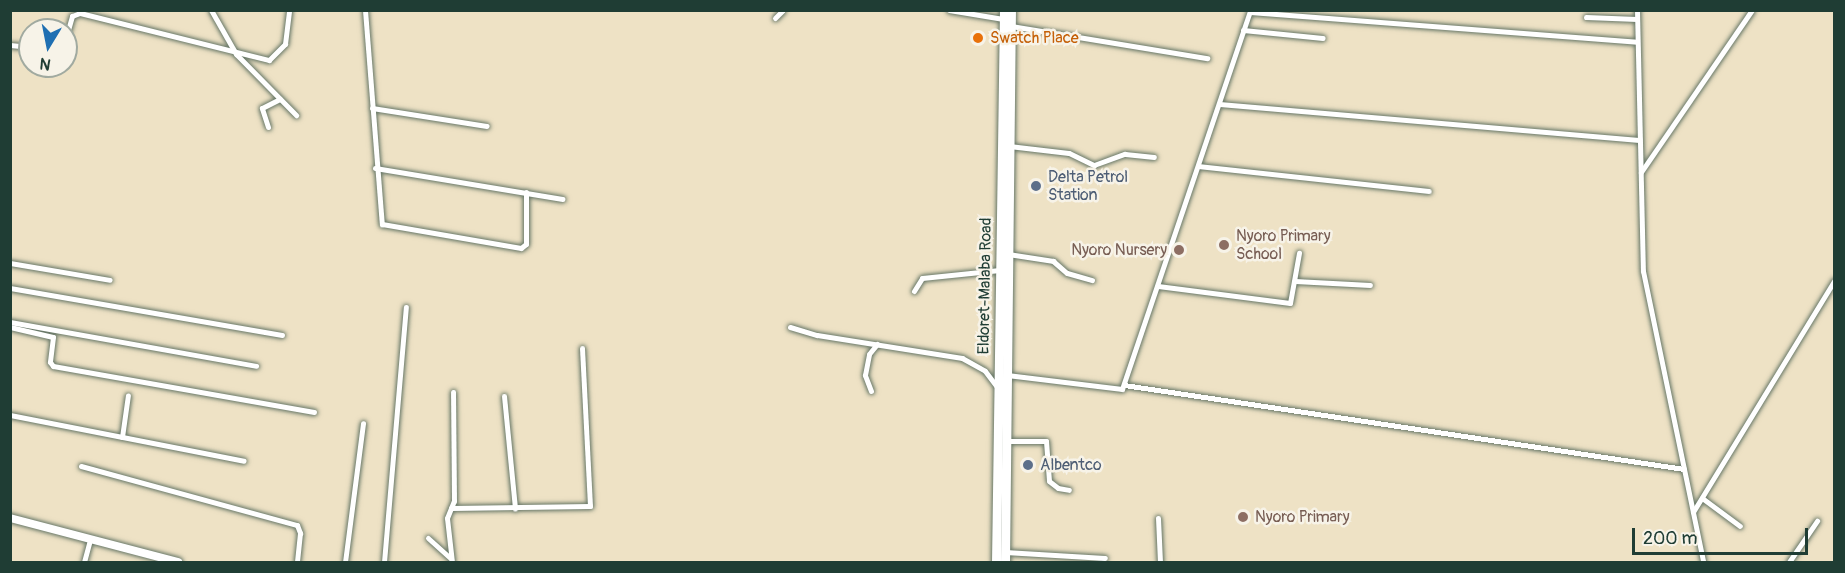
<!DOCTYPE html>
<html>
<head>
<meta charset="utf-8">
<style>
  body { margin:0 }
  #map { position:relative; width:1845px; height:573px; overflow:hidden; background:#eee2c5; font-family:Pangolin,sans-serif }
  div>[style] { position:absolute }
  .roads { filter:drop-shadow(0 0 2px #677767) drop-shadow(0 0 2px #677767) }
  .minor>* { height:5px; margin:-2.5px; padding:0 2.5px; transform-origin:2.5px; border-radius:2.5px; background:#fff }
  .primary>* { height:8px; margin:-4px; padding:0 4px; transform-origin:4px; border-radius:4px; background:#fff }
  .trunk>* { height:9px; margin:-4.5px; padding:0 4.5px; transform-origin:4.5px; border-radius:4.5px; background:#fff }
  .dots>* { width:16px; height:16px; translate:-50% -50%; box-sizing:border-box; border:3px solid #f7f3e8; border-radius:50% }
  span { translate:-50% -50%; white-space:nowrap; text-align:center; line-height:1.15; -webkit-text-stroke:5px #f7f3e8; paint-order:stroke }
  .food-label { font-size:16px; color:#c56008 }
  .left { translate:0 -50%; text-align:left }
  .service-label { font-size:16px; color:#4e5e75 }
  .education-label { font-size:16px; color:#785e54 }
  .right { translate:-100% -50%; text-align:right }
  .street-label { font-size:16px; color:#1f3d34 }
  .frame { position:absolute; inset:0; border:12px solid #1f3d34; pointer-events:none }
  .north { position:absolute; left:18px; top:18px; width:60px; height:60px; box-sizing:border-box; background:#f7f3e8; border:2px solid #a1aaa0; border-radius:50%; rotate:190deg; font-size:16px; font-weight:700; line-height:24px; text-align:center; color:#1f3d34 }
  .north::after { content:''; display:block; margin:auto; width:21px; height:27px; background:#1f6fb2; clip-path:polygon(50% 0,100% 100%,50% 72%,0 100%) }
  .scale { position:absolute; left:1632px; top:528px; width:176px; height:27px; box-sizing:border-box; border:3px solid #1f3d34; border-top:0; padding-left:8px; font-size:18px; line-height:21px; white-space:nowrap; color:#1f3d34; -webkit-text-stroke:4px #f7f3e8; paint-order:stroke }
</style>
</head>
<body>
<div id="map">
  <div class="roads">
    <div class="minor">
      <i style="left:211px;top:10px;width:51px;rotate:60.4deg"></i>
      <i style="left:236px;top:54px;width:86px;rotate:45.5deg"></i>
      <i style="left:365px;top:10px;width:215px;rotate:85.5deg"></i>
      <i style="left:382px;top:224px;width:141px;rotate:9.8deg"></i>
      <i style="left:521px;top:248px;width:6px;rotate:-39deg"></i>
      <i style="left:526px;top:244px;width:52px;rotate:-90deg"></i>
      <i style="left:949px;top:10px;width:55px;rotate:9.5deg"></i>
      <i style="left:1637px;top:10px;width:261px;rotate:88.7deg"></i>
      <i style="left:1643px;top:271px;width:297px;rotate:78.3deg"></i>
      <i style="left:1250px;top:12px;width:388px;rotate:4.4deg"></i>
      <i style="left:1586px;top:17px;width:51px;rotate:2.2deg"></i>
      <i style="left:775px;top:18px;width:11px;rotate:-45deg"></i>
      <i style="left:1011px;top:26px;width:199px;rotate:9.3deg"></i>
      <i style="left:1243px;top:30px;width:80px;rotate:5.7deg"></i>
      <i style="left:66px;top:37px;width:22px;rotate:-74deg"></i>
      <i style="left:72px;top:16px;width:9px;rotate:-21deg"></i>
      <i style="left:80px;top:13px;width:195px;rotate:14deg"></i>
      <i style="left:269px;top:60px;width:23px;rotate:-45deg"></i>
      <i style="left:285px;top:44px;width:34px;rotate:-83deg"></i>
      <i style="left:10px;top:45px;width:20px;rotate:6deg"></i>
      <i style="left:1219px;top:104px;width:422px;rotate:4.9deg"></i>
      <i style="left:372px;top:108px;width:116px;rotate:8.9deg"></i>
      <i style="left:268px;top:127px;width:20px;rotate:-108deg"></i>
      <i style="left:262px;top:108px;width:20px;rotate:-27deg"></i>
      <i style="left:1009px;top:146px;width:60px;rotate:6.7deg"></i>
      <i style="left:1069px;top:153px;width:28px;rotate:26deg"></i>
      <i style="left:1094px;top:165px;width:33px;rotate:-20deg"></i>
      <i style="left:1125px;top:154px;width:29px;rotate:6deg"></i>
      <i style="left:1198px;top:166px;width:232px;rotate:6.2deg"></i>
      <i style="left:375px;top:168px;width:190px;rotate:9.4deg"></i>
      <i style="left:1641px;top:172px;width:196px;rotate:-55.6deg"></i>
      <i style="left:1008px;top:254px;width:46px;rotate:8.8deg"></i>
      <i style="left:1053px;top:261px;width:18px;rotate:41deg"></i>
      <i style="left:1067px;top:273px;width:26px;rotate:16deg"></i>
      <i style="left:10px;top:263px;width:101px;rotate:9.6deg"></i>
      <i style="left:1295px;top:281px;width:75px;rotate:3.1deg"></i>
      <i style="left:1158px;top:286px;width:133px;rotate:7.3deg"></i>
      <i style="left:1290px;top:303px;width:51px;rotate:-79.8deg"></i>
      <i style="left:10px;top:288px;width:276px;rotate:9.8deg"></i>
      <i style="left:914px;top:291px;width:15px;rotate:-58deg"></i>
      <i style="left:922px;top:278px;width:78px;rotate:-5.9deg"></i>
      <i style="left:10px;top:322px;width:250px;rotate:10.1deg"></i>
      <i style="left:10px;top:327px;width:44px;rotate:13.1deg"></i>
      <i style="left:53px;top:337px;width:25px;rotate:97deg"></i>
      <i style="left:50px;top:362px;width:5px;rotate:53deg"></i>
      <i style="left:53px;top:366px;width:265px;rotate:10deg"></i>
      <i style="left:790px;top:327px;width:28px;rotate:17deg"></i>
      <i style="left:817px;top:335px;width:147px;rotate:9deg"></i>
      <i style="left:962px;top:358px;width:26px;rotate:29deg"></i>
      <i style="left:985px;top:371px;width:21px;rotate:53deg"></i>
      <i style="left:1007px;top:375px;width:116px;rotate:6.9deg"></i>
      <i style="left:1122px;top:389px;width:400px;rotate:-71.3deg"></i>
      <i style="left:1124px;top:385px;width:566px;rotate:8.53deg"></i>
      <i style="left:871px;top:391px;width:17px;rotate:-111deg"></i>
      <i style="left:865px;top:375px;width:21px;rotate:-79deg"></i>
      <i style="left:869px;top:354px;width:13px;rotate:-51deg"></i>
      <i style="left:504px;top:396px;width:113px;rotate:84.4deg"></i>
      <i style="left:10px;top:415px;width:238px;rotate:11.1deg"></i>
      <i style="left:122px;top:437px;width:42px;rotate:-81.9deg"></i>
      <i style="left:1006px;top:441px;width:40px"></i>
      <i style="left:1046px;top:441px;width:40px;rotate:85.7deg"></i>
      <i style="left:1049px;top:481px;width:11px;rotate:38deg"></i>
      <i style="left:1058px;top:488px;width:11px;rotate:10deg"></i>
      <i style="left:81px;top:466px;width:224px;rotate:15.3deg"></i>
      <i style="left:297px;top:525px;width:9px;rotate:69deg"></i>
      <i style="left:300px;top:533px;width:29px;rotate:96deg"></i>
      <i style="left:1702px;top:498px;width:47px;rotate:36.4deg"></i>
      <i style="left:451px;top:508px;width:139px;rotate:-0.8deg"></i>
      <i style="left:590px;top:506px;width:158px;rotate:-92.9deg"></i>
      <i style="left:1693px;top:512px;width:271px;rotate:-58.6deg"></i>
      <i style="left:1158px;top:518px;width:44px;rotate:87.4deg"></i>
      <i style="left:428px;top:538px;width:31px;rotate:42deg"></i>
      <i style="left:1005px;top:552px;width:100px;rotate:3.4deg"></i>
      <i style="left:84px;top:562px;width:24px;rotate:-75deg"></i>
      <i style="left:345px;top:562px;width:140px;rotate:-82.6deg"></i>
      <i style="left:384px;top:562px;width:256px;rotate:-85.1deg"></i>
      <i style="left:452px;top:562px;width:44px;rotate:-96.5deg"></i>
      <i style="left:447px;top:518px;width:18px;rotate:-68deg"></i>
      <i style="left:454px;top:501px;width:109px;rotate:-90.5deg"></i>
      <i style="left:1789px;top:562px;width:50px;rotate:-55.7deg"></i>
    </div>
    <div class="primary">
      <i style="left:10px;top:518px;width:174px;rotate:14.7deg"></i>
    </div>
    <div class="trunk">
      <i style="left:996px;top:562px;width:552px;rotate:-89.17deg"></i>
      <i style="left:1005px;top:562px;width:552px;rotate:-89.38deg"></i>
    </div>
  </div>
  <div class="dots">
    <i style="left:978px;top:38px;background:#e8710a"></i>
    <i style="left:1036px;top:186px;background:#5c6f8a"></i>
    <i style="left:1224px;top:245px;background:#8d6e63"></i>
    <i style="left:1179px;top:250px;background:#8d6e63"></i>
    <i style="left:1028px;top:465px;background:#5c6f8a"></i>
    <i style="left:1243px;top:517px;background:#8d6e63"></i>
  </div>
  <div class="food-label">
    <span class="left" style="left:990px;top:38px">Swatch Place</span>
  </div>
  <div class="service-label">
    <span class="left" style="left:1048px;top:186px">Delta Petrol<br>Station</span>
    <span class="left" style="left:1040px;top:465px">Albentco</span>
  </div>
  <div class="education-label">
    <span class="left" style="left:1236px;top:245px">Nyoro Primary<br>School</span>
    <span class="right" style="left:1167px;top:250px">Nyoro Nursery</span>
    <span class="left" style="left:1255px;top:517px">Nyoro Primary</span>
  </div>
  <div class="street-label">
    <span style="left:985px;top:286px;rotate:-89deg">Eldoret-Malaba Road</span>
  </div>
  <div class="frame"></div>
  <div class="north">N</div>
  <div class="scale">200 m</div>
</div>
</body>
</html>
